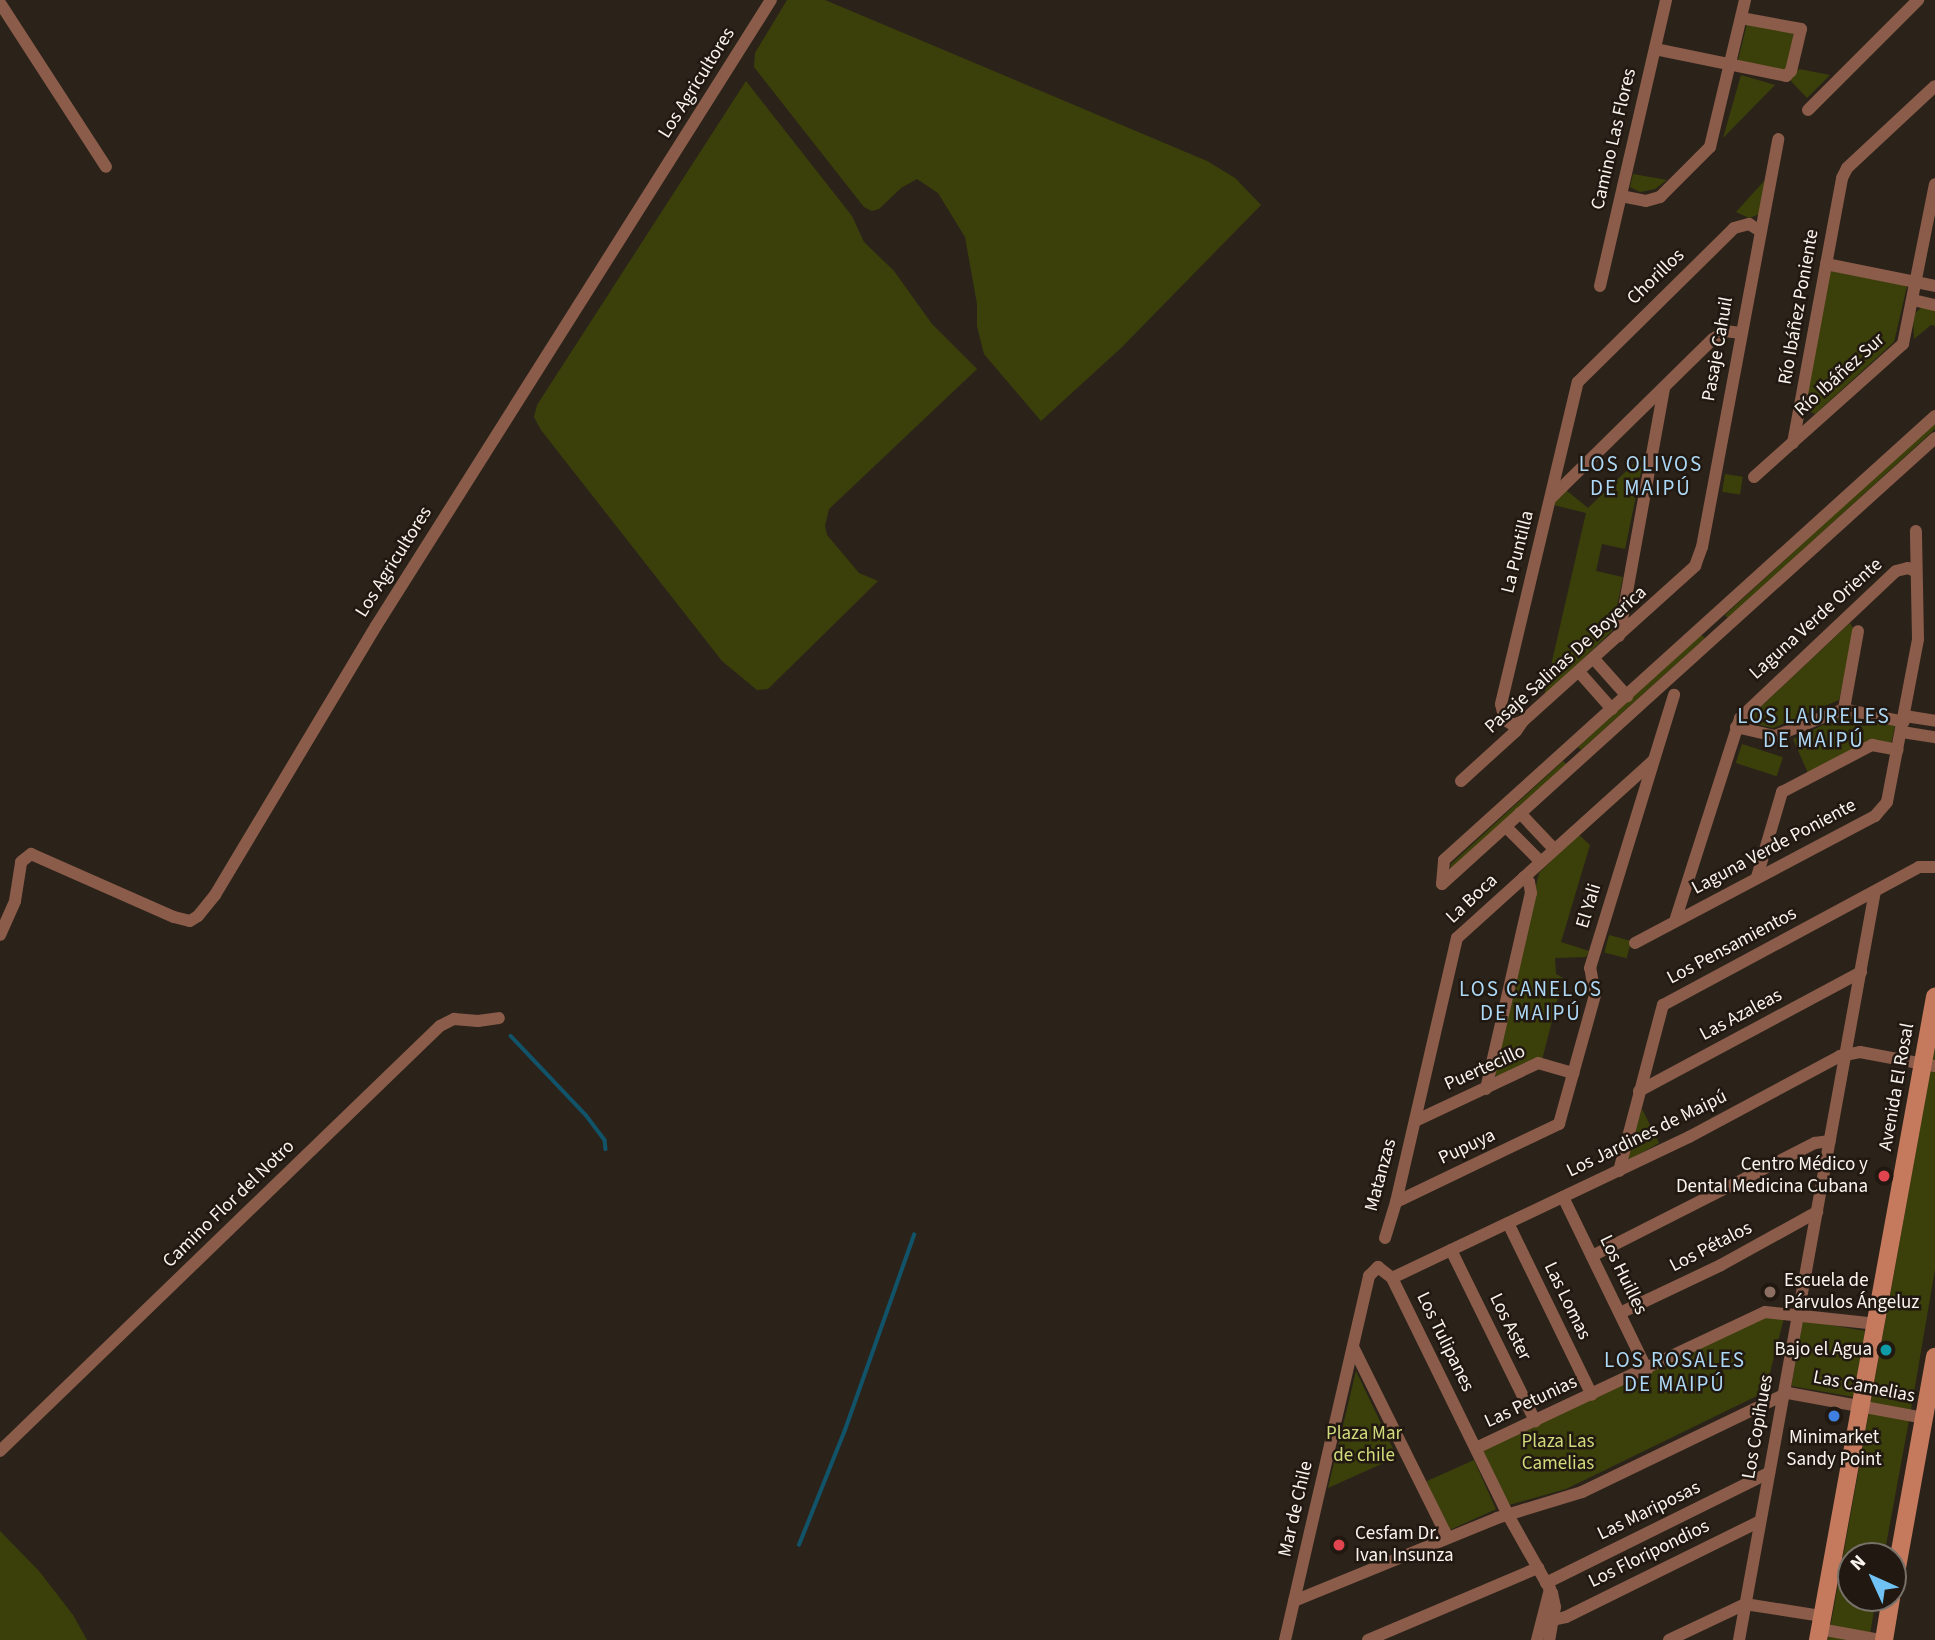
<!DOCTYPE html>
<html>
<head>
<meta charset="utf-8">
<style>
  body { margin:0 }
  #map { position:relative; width:1935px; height:1640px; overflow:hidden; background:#2b231a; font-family:"Source Sans 3",sans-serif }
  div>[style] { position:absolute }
  .green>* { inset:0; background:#3b400a; transform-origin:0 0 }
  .stream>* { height:3.5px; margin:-1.75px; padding:0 1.75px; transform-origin:1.75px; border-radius:1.75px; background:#11546a }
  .street>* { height:12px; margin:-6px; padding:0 6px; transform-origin:6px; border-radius:6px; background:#8b5c4a }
  .secondary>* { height:18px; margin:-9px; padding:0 9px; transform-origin:9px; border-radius:9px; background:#c57a5e }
  .dots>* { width:19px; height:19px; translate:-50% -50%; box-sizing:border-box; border:4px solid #211911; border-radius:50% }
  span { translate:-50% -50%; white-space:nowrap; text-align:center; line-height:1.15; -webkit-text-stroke:5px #211911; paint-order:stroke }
  .street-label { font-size:19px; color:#f9f4ee }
  .poi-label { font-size:19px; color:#f9f4ee }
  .right { translate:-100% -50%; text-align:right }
  .left { translate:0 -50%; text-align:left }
  .park-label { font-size:19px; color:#d0dc7c }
  .neighbourhood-label { font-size:21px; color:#aed9f6; letter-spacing:2px }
  .north { position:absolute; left:1837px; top:1542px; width:70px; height:70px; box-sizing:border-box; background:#211911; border:2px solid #777169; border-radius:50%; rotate:315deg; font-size:19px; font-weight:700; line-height:28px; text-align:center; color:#f9f4ee }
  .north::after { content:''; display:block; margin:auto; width:24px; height:32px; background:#70c1f4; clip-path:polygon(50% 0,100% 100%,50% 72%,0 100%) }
</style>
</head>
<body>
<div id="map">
  <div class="green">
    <i style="clip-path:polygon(787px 0,825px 0,1207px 161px,1235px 178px,1261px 205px,1121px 348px,1041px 421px,984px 354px,977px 326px,977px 304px,965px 237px,938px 193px,917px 179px,901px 188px,879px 209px,872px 211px,864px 207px,754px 67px,755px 53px)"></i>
    <i style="clip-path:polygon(1747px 24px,1792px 32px,1794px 36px,1785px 72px,1738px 60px)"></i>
    <i style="clip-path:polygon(1799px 69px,1830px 75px,1807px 98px,1789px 79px)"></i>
    <i style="clip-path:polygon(1741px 75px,1775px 85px,1723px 138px)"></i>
    <i style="clip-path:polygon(746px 81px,852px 216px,864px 242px,894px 271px,932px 324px,977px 369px,829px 509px,825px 526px,827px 535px,859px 573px,878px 581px,768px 689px,757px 690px,722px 661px,541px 430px,534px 417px,537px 405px)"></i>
    <i style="clip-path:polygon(1633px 174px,1667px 180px,1655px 189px,1640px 192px,1630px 187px)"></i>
    <i style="clip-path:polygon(1765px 180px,1760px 214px,1749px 218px,1736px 212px)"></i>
    <i style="clip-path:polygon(1828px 270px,1907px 286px,1894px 342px,1815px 414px,1803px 408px)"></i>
    <i style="clip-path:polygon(1922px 307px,1935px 309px,1935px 326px,1931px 325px,1914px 339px,1913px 315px)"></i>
    <i style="clip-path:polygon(1935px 422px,1935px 429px,1728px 618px,1725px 615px)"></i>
    <i style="clip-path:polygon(1645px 453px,1625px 549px,1602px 544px,1596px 571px,1623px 577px,1612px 631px,1544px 696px,1586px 513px,1554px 505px,1556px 498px,1566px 490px,1588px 508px)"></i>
    <i style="left:1725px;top:474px;width:18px;height:18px;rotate:9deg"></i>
    <i style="clip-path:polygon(1850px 623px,1855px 631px,1839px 700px,1773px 728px,1756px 724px,1752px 715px)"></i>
    <i style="clip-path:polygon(1701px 635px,1705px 638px,1581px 750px,1578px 747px)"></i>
    <i style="clip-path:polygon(1845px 715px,1895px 726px,1891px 744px,1808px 773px,1793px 739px)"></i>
    <i style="left:1742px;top:744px;width:43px;height:20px;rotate:18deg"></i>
    <i style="clip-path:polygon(1563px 761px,1566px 764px,1450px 870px,1451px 864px)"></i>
    <i style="clip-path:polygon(1578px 834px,1590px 845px,1561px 942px,1589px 951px,1586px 957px,1555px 958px,1556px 974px,1563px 978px,1542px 1060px,1500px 1077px,1495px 1075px,1493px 1070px,1539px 873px)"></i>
    <i style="left:1609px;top:935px;width:23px;height:18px;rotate:15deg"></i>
    <i style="clip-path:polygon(1935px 1045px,1935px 1269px,1912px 1404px,1884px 1556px,1851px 1556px,1851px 1598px,1876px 1598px,1869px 1640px,1828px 1640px)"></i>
    <i style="clip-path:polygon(1642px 1109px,1659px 1143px,1629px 1160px,1628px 1155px)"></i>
    <i style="clip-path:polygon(1767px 1317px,1784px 1318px,1765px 1392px,1566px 1489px,1505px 1506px,1481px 1450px)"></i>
    <i style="left:1803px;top:1320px;width:63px;height:67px;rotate:10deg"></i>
    <i style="clip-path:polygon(1356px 1371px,1397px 1457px,1328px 1488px)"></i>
    <i style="left:1474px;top:1460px;width:54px;height:52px;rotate:66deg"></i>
    <i style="clip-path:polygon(0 1531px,39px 1571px,73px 1615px,87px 1640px,0 1640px)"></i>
  </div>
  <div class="stream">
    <i style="left:511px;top:1036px;width:109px;rotate:46.5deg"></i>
    <i style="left:586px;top:1115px;width:31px;rotate:53deg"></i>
    <i style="left:605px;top:1140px;width:9px;rotate:84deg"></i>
    <i style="left:799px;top:1545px;width:124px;rotate:-68.2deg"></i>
    <i style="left:845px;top:1430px;width:207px;rotate:-70.5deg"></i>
  </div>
  <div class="street">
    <i style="left:0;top:3px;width:195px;rotate:57.1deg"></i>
    <i style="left:1655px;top:49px;width:134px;rotate:11.6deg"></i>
    <i style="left:1786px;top:76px;width:7px;rotate:-45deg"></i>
    <i style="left:1791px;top:71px;width:43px;rotate:-76.6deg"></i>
    <i style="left:1801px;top:29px;width:61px;rotate:-169.6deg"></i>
    <i style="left:1808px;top:110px;width:156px;rotate:-45deg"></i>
    <i style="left:1621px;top:196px;width:25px;rotate:11deg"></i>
    <i style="left:1646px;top:201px;width:15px;rotate:-16deg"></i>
    <i style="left:1660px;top:197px;width:71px;rotate:-45deg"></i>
    <i style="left:1710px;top:147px;width:151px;rotate:-76.6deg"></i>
    <i style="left:1826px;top:264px;width:111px;rotate:11.4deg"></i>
    <i style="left:1600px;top:286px;width:294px;rotate:-77deg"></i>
    <i style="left:1913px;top:300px;width:23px;rotate:13deg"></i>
    <i style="left:1793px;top:443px;width:269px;rotate:-79.5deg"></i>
    <i style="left:1842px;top:178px;width:11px;rotate:-63deg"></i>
    <i style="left:1847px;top:168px;width:120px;rotate:-43deg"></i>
    <i style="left:1754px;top:477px;width:200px;rotate:-41.8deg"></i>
    <i style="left:1903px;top:344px;width:163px;rotate:-78.7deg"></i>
    <i style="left:1551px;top:498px;width:227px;rotate:-44.5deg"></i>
    <i style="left:1713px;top:339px;width:14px;rotate:-34deg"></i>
    <i style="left:1725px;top:331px;width:16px;rotate:7deg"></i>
    <i style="left:1619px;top:636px;width:252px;rotate:-79.7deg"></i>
    <i style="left:1594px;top:659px;width:50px;rotate:48.3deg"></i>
    <i style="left:1580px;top:673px;width:48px;rotate:48.4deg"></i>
    <i style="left:1844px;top:709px;width:79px;rotate:-79.8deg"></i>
    <i style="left:1905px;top:716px;width:30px;rotate:9deg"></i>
    <i style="left:1523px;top:721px;width:11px;rotate:158deg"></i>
    <i style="left:1513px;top:725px;width:9px;rotate:-148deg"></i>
    <i style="left:1505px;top:720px;width:16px;rotate:-104deg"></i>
    <i style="left:1501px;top:704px;width:331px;rotate:-76.6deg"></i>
    <i style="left:1578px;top:382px;width:219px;rotate:-44.6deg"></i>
    <i style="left:1734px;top:228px;width:16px;rotate:-15deg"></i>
    <i style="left:1749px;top:224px;width:13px;rotate:32deg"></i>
    <i style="left:1736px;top:727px;width:40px;rotate:13deg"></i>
    <i style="left:1775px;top:736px;width:74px;rotate:-21.4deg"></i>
    <i style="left:1844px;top:709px;width:61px;rotate:12.2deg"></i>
    <i style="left:1902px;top:732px;width:33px;rotate:9deg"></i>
    <i style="left:1461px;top:781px;width:74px;rotate:-42.3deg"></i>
    <i style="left:1516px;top:731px;width:12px;rotate:-55deg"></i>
    <i style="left:1523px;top:721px;width:232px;rotate:-42deg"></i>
    <i style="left:1695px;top:566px;width:20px;rotate:-70deg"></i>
    <i style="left:1702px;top:547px;width:415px;rotate:-79.4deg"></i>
    <i style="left:1520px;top:813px;width:50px;rotate:46.6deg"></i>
    <i style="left:1506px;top:827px;width:49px;rotate:45deg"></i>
    <i style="left:1757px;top:877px;width:89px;rotate:-73.6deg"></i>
    <i style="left:1782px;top:792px;width:102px;rotate:-27.6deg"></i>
    <i style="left:1872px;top:745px;width:26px;rotate:11deg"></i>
    <i style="left:1442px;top:884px;width:24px;rotate:-85deg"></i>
    <i style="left:1444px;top:860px;width:662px;rotate:-42.12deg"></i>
    <i style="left:1442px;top:884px;width:665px;rotate:-42.13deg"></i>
    <i style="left:1675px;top:921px;width:213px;rotate:-72.2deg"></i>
    <i style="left:1740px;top:718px;width:214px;rotate:-43.3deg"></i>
    <i style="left:1896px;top:571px;width:12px;rotate:-14deg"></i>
    <i style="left:1908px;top:568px;width:8px;rotate:23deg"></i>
    <i style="left:0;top:935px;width:37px;rotate:-66deg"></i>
    <i style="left:15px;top:901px;width:39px;rotate:-81deg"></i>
    <i style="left:21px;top:862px;width:13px;rotate:-39deg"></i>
    <i style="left:31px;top:854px;width:156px;rotate:23.8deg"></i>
    <i style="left:174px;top:917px;width:16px;rotate:14deg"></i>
    <i style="left:190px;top:921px;width:9px;rotate:-32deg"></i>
    <i style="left:198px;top:916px;width:27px;rotate:-51deg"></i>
    <i style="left:215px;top:895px;width:313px;rotate:-59.1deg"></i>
    <i style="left:376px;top:626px;width:740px;rotate:-57.75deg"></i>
    <i style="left:1635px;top:943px;width:272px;rotate:-27.9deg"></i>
    <i style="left:1875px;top:816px;width:18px;rotate:-49deg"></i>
    <i style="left:1887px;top:802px;width:166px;rotate:-79.2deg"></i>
    <i style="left:1918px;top:639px;width:108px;rotate:-91.1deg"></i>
    <i style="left:1486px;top:1089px;width:201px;rotate:-77.1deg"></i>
    <i style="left:1531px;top:893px;width:11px;rotate:-100deg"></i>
    <i style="left:1529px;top:882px;width:7px;rotate:-135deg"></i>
    <i style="left:1639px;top:1091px;width:252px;rotate:-28.2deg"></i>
    <i style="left:1415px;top:1121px;width:136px;rotate:-25.2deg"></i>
    <i style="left:1538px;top:1063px;width:37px;rotate:16deg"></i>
    <i style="left:1619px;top:1171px;width:172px;rotate:-75.2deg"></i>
    <i style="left:1663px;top:1005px;width:291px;rotate:-28.3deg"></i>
    <i style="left:1919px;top:867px;width:16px"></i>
    <i style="left:1563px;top:1197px;width:192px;rotate:64.1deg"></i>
    <i style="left:1396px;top:1202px;width:181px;rotate:-25.6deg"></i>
    <i style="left:1559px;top:1124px;width:134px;rotate:-74.4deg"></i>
    <i style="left:1595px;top:995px;width:27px;rotate:-100deg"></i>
    <i style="left:1590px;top:968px;width:286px;rotate:-72.9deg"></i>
    <i style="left:1508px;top:1223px;width:191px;rotate:64deg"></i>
    <i style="left:1385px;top:1238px;width:38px;rotate:-73deg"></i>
    <i style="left:1396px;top:1202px;width:271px;rotate:-77deg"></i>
    <i style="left:1457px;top:938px;width:264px;rotate:-42.1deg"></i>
    <i style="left:1451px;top:1250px;width:191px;rotate:63.8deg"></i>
    <i style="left:1592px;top:1256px;width:250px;rotate:-26.9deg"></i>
    <i style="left:1815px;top:1143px;width:15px;rotate:-8deg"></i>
    <i style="left:1392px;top:1278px;width:329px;rotate:-25.4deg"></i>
    <i style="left:1689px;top:1137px;width:171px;rotate:-28.2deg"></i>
    <i style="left:1840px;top:1056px;width:20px;rotate:-11deg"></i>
    <i style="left:1860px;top:1052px;width:76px;rotate:10.6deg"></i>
    <i style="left:1620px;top:1313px;width:112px;rotate:-25.4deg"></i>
    <i style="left:1721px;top:1265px;width:110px;rotate:-28.9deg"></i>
    <i style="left:1353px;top:1347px;width:213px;rotate:63.6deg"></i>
    <i style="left:1476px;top:1448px;width:319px;rotate:-25.2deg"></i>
    <i style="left:1765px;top:1312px;width:113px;rotate:6.1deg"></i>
    <i style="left:0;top:1451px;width:612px;rotate:-44.01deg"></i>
    <i style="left:440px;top:1026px;width:16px;rotate:-27deg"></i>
    <i style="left:454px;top:1019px;width:24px;rotate:5deg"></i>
    <i style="left:478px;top:1021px;width:21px;rotate:-8deg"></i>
    <i style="left:1546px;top:1583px;width:249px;rotate:-26.3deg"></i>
    <i style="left:1294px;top:1601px;width:219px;rotate:-22.2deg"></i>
    <i style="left:1497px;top:1518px;width:89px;rotate:-17deg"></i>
    <i style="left:1582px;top:1492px;width:229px;rotate:-25.7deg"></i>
    <i style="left:1788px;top:1393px;width:138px;rotate:10.4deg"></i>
    <i style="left:1553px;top:1620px;width:13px;rotate:-13deg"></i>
    <i style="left:1566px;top:1617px;width:216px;rotate:-26.3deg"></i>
    <i style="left:1820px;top:1629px;width:61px;rotate:10.4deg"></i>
    <i style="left:1285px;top:1640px;width:374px;rotate:-77deg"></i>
    <i style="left:1369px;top:1276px;width:13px;rotate:-45deg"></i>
    <i style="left:1378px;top:1267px;width:18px;rotate:38deg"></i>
    <i style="left:1392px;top:1278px;width:264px;rotate:63.9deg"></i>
    <i style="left:1508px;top:1515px;width:90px;rotate:60.6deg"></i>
    <i style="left:1552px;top:1593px;width:14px;rotate:78deg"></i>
    <i style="left:1555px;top:1607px;width:34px;rotate:100deg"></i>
    <i style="left:1368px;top:1640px;width:185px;rotate:-23deg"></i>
    <i style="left:1537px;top:1640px;width:53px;rotate:-75.7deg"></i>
    <i style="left:1669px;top:1640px;width:84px;rotate:-25.3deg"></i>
    <i style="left:1745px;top:1604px;width:78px;rotate:8.9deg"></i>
    <i style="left:1739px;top:1640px;width:761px;rotate:-79.71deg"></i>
  </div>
  <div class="secondary">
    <i style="left:1893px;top:1590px;width:237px;rotate:-79.8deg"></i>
    <i style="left:1818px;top:1640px;width:654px;rotate:-79.69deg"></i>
    <i style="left:1884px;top:1640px;width:43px;rotate:-80.5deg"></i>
  </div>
  <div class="dots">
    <i style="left:1884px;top:1176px;background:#e0444e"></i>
    <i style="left:1770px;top:1292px;background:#8d6e63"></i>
    <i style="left:1886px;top:1350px;background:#0f9aa8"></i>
    <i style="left:1834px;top:1416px;background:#3f7fe0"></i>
    <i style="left:1339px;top:1545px;background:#e0444e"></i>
  </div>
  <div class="street-label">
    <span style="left:697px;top:83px;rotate:-58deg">Los Agricultores</span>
    <span style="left:1614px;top:139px;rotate:-77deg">Camino Las Flores</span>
    <span style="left:1656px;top:277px;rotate:-44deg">Chorillos</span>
    <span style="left:1799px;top:307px;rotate:-80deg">Río Ibáñez Poniente</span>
    <span style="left:1718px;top:349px;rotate:-80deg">Pasaje Cahuil</span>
    <span style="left:1840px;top:375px;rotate:-42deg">Río Ibáñez Sur</span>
    <span style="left:1518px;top:552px;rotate:-76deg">La Puntilla</span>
    <span style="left:394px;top:562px;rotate:-58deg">Los Agricultores</span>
    <span style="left:1816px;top:619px;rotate:-42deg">Laguna Verde Oriente</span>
    <span style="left:1566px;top:660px;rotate:-42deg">Pasaje Salinas De Boyerica</span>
    <span style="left:1774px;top:847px;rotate:-28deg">Laguna Verde Poniente</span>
    <span style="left:1472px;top:899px;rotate:-43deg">La Boca</span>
    <span style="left:1589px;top:906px;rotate:-73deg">El Yali</span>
    <span style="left:1732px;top:946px;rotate:-28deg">Los Pensamientos</span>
    <span style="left:1741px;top:1015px;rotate:-28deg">Las Azaleas</span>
    <span style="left:1485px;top:1068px;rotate:-24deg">Puertecillo</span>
    <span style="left:1897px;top:1087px;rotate:-80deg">Avenida El Rosal</span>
    <span style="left:1647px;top:1134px;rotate:-26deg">Los Jardines de Maipú</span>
    <span style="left:1467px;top:1147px;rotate:-25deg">Pupuya</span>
    <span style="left:1381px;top:1175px;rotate:-75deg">Matanzas</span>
    <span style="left:229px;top:1204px;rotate:-44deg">Camino Flor del Notro</span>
    <span style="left:1711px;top:1247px;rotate:-27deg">Los Pétalos</span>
    <span style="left:1623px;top:1275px;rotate:64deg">Los Huilles</span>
    <span style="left:1567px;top:1301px;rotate:64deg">Las Lomas</span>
    <span style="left:1510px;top:1327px;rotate:64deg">Los Aster</span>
    <span style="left:1445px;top:1342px;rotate:64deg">Los Tulipanes</span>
    <span style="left:1864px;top:1387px;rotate:11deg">Las Camelias</span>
    <span style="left:1531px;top:1402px;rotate:-25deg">Las Petunias</span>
    <span style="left:1758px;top:1427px;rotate:-80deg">Los Copihues</span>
    <span style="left:1296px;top:1509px;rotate:-77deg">Mar de Chile</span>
    <span style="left:1649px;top:1511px;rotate:-26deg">Las Mariposas</span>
    <span style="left:1649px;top:1554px;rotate:-26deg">Los Floripondios</span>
  </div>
  <div class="poi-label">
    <span class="right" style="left:1868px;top:1176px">Centro Médico y<br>Dental Medicina Cubana</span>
    <span class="left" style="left:1784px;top:1292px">Escuela de<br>Párvulos Ángeluz</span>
    <span class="right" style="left:1872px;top:1350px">Bajo el Agua</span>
    <span style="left:1834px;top:1449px">Minimarket<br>Sandy Point</span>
    <span class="left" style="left:1355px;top:1545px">Cesfam Dr.<br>Ivan Insunza</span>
  </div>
  <div class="park-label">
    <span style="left:1364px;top:1445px">Plaza Mar<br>de chile</span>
    <span style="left:1558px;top:1453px">Plaza Las<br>Camelias</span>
  </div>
  <div class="neighbourhood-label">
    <span style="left:1641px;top:476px">LOS OLIVOS<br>DE MAIPÚ</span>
    <span style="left:1814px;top:728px">LOS LAURELES<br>DE MAIPÚ</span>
    <span style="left:1531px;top:1001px">LOS CANELOS<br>DE MAIPÚ</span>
    <span style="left:1675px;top:1372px">LOS ROSALES<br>DE MAIPÚ</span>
  </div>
  <div class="north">N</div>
</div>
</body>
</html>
